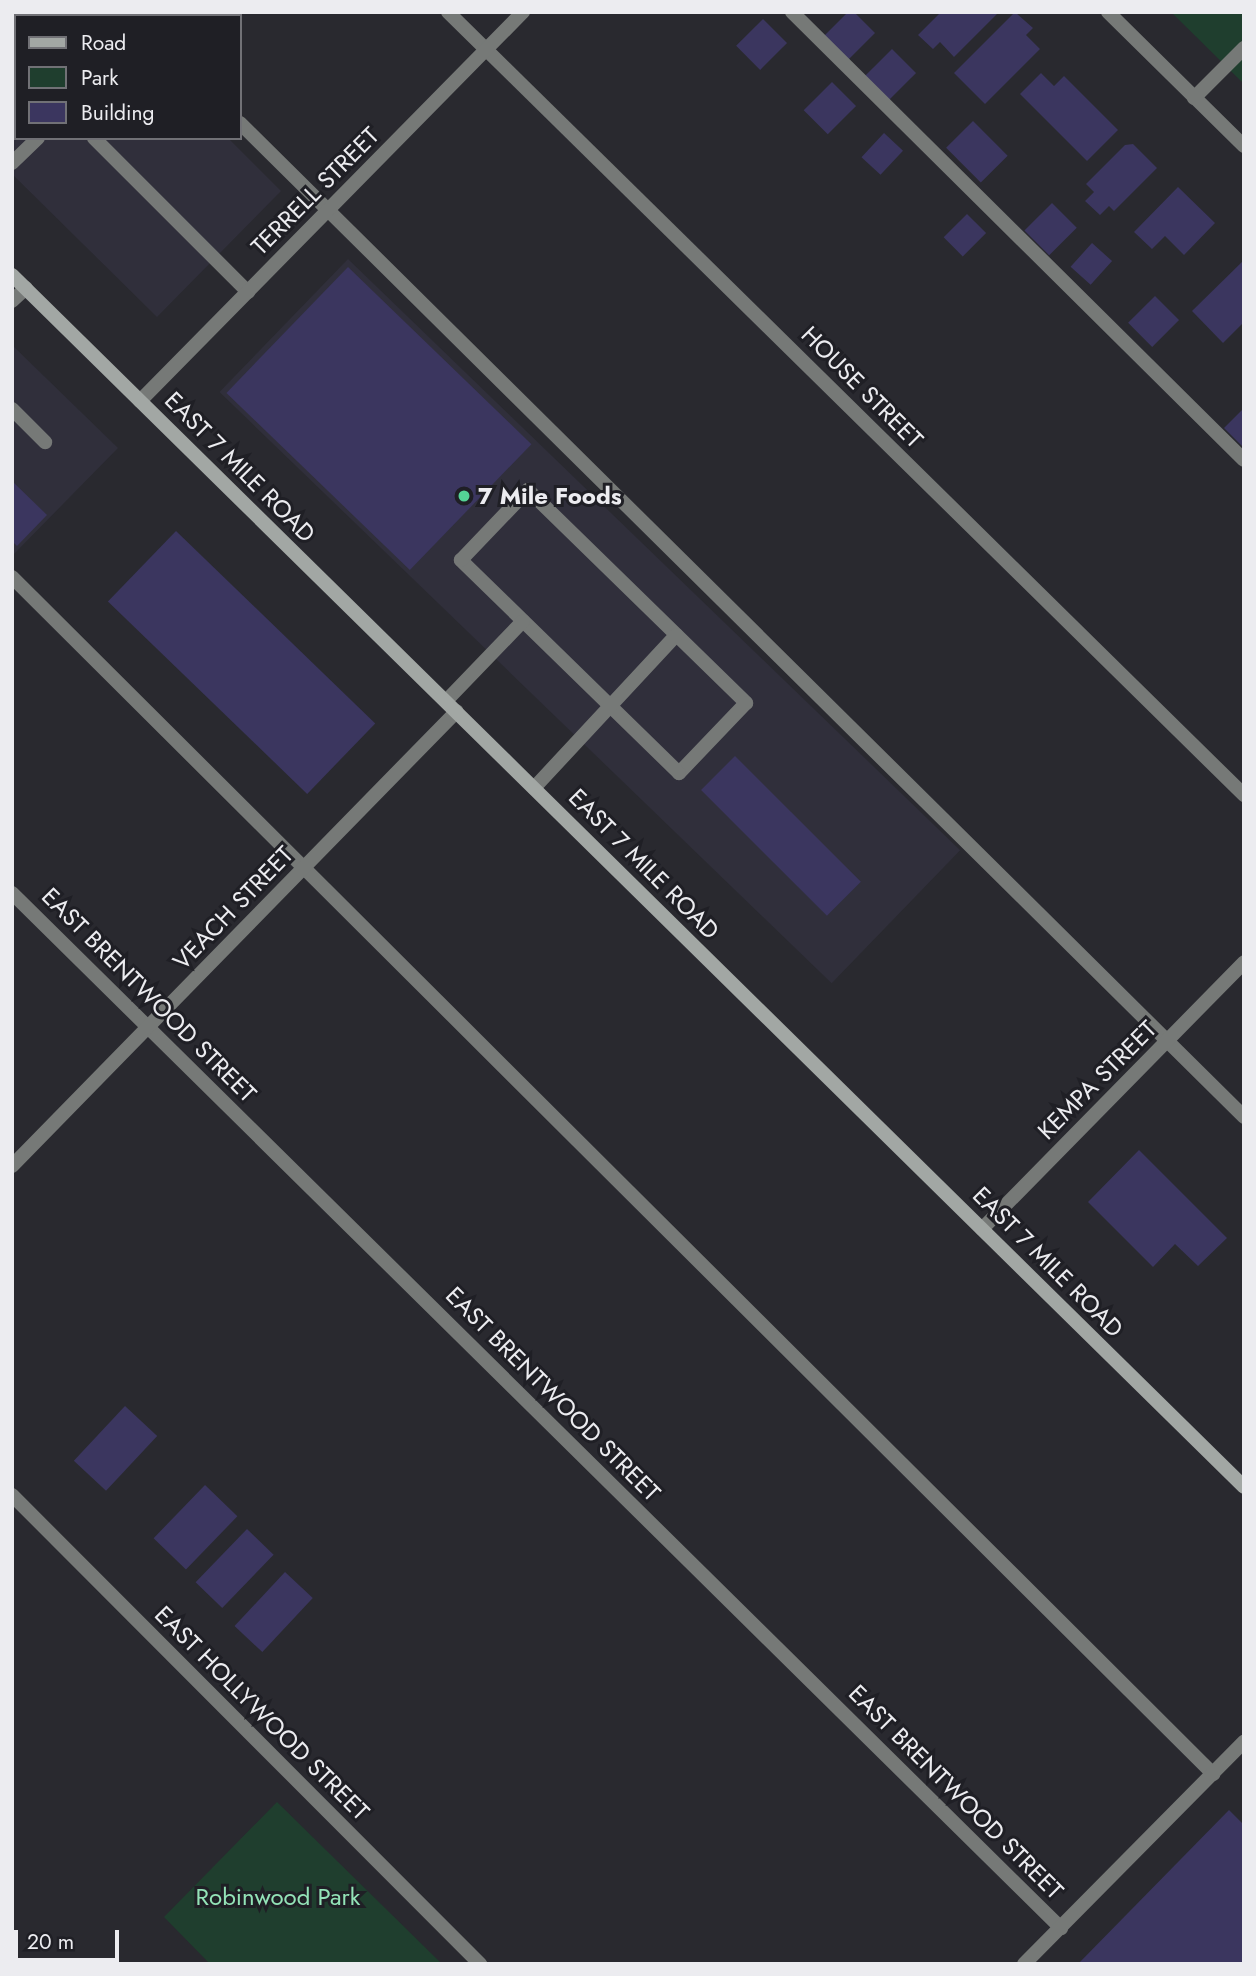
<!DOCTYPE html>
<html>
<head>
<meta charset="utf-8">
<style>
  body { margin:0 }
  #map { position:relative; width:1256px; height:1976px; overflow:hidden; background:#29292f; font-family:Jost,sans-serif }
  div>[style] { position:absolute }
  .built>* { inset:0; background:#302f3b; transform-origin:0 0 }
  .green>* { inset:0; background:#1f3e2e }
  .building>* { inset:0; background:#3b365f; transform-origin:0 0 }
  .lane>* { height:14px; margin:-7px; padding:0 7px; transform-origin:7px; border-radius:7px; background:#767977 }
  .street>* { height:14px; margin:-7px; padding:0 7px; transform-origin:7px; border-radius:7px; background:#767977 }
  .secondary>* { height:14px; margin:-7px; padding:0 7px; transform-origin:7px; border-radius:7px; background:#a2a7a4 }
  .dots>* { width:19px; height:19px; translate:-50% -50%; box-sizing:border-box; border:4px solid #1f1f25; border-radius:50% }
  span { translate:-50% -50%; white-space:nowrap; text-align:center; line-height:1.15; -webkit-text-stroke:6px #1f1f25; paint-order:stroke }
  .street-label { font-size:24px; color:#ececf0 }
  .poi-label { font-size:24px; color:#ececf0; font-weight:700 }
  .left { translate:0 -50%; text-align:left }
  .park-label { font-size:24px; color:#93e3b7 }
  .frame { position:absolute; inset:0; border:14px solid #ececf0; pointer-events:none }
  .legend { position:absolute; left:14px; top:14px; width:228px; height:126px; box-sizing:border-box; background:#1f1f25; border:2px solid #717176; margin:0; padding:9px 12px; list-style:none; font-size:21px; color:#ececf0 }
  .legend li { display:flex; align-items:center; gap:14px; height:35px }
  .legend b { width:35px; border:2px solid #717176 }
  .scale { position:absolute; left:14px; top:1930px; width:105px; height:32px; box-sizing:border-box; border:4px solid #ececf0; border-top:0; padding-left:9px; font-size:21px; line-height:24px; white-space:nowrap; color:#ececf0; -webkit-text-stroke:5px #1f1f25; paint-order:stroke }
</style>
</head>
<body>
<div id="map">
  <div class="built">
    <i style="clip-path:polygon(12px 12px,104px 16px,16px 16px,16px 138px,228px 138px,281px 191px,157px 317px,12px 174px)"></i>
    <i style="left:348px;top:259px;width:851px;height:185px;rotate:44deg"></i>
    <i style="clip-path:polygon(12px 345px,118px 448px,12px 556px)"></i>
  </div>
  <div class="green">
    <i style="clip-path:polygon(1171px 12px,1244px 12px,1244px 84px)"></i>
    <i style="clip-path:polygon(277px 1802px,442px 1964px,210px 1964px,164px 1917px)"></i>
  </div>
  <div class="building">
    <i style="clip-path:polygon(12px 12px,97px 12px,101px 16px,16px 16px,12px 75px)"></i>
    <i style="clip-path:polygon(848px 12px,854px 12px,875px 33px,847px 61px,823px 37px)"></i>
    <i style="clip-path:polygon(941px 12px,999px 12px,954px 57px,940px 42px,933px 49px,918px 35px)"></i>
    <i style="clip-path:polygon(1015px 12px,1033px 28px,1026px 35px,1040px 49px,985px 104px,954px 73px)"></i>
    <i style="left:763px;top:19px;width:34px;height:38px;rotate:45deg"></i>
    <i style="left:892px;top:49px;width:34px;height:40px;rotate:45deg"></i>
    <i style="clip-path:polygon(1041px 73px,1054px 86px,1064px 76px,1118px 130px,1087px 161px,1020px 94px)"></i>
    <i style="left:832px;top:82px;width:34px;height:40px;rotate:45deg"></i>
    <i style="left:973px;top:121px;width:49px;height:38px;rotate:45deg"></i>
    <i style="left:884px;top:133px;width:26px;height:33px;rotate:43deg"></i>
    <i style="clip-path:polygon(1133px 144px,1157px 168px,1114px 211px,1109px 206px,1100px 215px,1085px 201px,1094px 192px,1086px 184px,1125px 145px)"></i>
    <i style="clip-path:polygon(1178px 187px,1215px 223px,1184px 255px,1165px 236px,1152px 249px,1134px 232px)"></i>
    <i style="left:1052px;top:203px;width:35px;height:39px;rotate:45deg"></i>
    <i style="left:967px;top:214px;width:27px;height:33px;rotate:45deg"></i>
    <i style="left:1092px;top:243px;width:27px;height:32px;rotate:42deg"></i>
    <i style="clip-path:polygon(1244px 260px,1244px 322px,1223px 343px,1192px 311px)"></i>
    <i style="left:348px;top:267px;width:255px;height:175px;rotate:44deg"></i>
    <i style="left:1155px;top:296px;width:34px;height:38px;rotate:45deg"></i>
    <i style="clip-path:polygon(1244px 408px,1244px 448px,1224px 428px)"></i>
    <i style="clip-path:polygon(12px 481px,47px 515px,17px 546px,12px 541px)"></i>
    <i style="left:176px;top:531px;width:277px;height:98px;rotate:44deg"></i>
    <i style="left:735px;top:756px;width:178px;height:48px;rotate:45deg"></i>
    <i style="clip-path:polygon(1139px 1150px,1227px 1238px,1198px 1266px,1175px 1244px,1153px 1267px,1088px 1202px)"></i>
    <i style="left:125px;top:1406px;width:44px;height:75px;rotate:43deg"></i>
    <i style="left:205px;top:1485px;width:45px;height:74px;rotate:44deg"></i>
    <i style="left:247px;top:1529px;width:37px;height:74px;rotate:44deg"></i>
    <i style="left:285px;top:1572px;width:38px;height:74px;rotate:43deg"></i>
    <i style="clip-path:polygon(1229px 1810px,1244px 1825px,1244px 1964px,1078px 1964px)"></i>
  </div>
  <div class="lane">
    <i style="left:127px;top:12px;width:6px;rotate:45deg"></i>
    <i style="left:792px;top:12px;width:636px;rotate:44.75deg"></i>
    <i style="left:1194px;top:98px;width:71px;rotate:-45deg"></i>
    <i style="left:12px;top:109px;width:5px;rotate:37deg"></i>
    <i style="left:240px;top:123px;width:1413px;rotate:44.71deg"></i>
    <i style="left:94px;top:138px;width:218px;rotate:45deg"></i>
    <i style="left:12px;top:163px;width:36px;rotate:-44deg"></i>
    <i style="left:12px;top:301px;width:19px;rotate:-43deg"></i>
    <i style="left:12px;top:409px;width:47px;rotate:45deg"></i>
    <i style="left:528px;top:490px;width:305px;rotate:44.3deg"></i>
    <i style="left:746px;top:703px;width:97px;rotate:133.7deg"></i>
    <i style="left:679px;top:773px;width:305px;rotate:-135.7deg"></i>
    <i style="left:461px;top:560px;width:97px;rotate:-46.3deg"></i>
    <i style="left:12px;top:577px;width:1696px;rotate:44.9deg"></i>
    <i style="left:446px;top:701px;width:111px;rotate:-46.1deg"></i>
    <i style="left:534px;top:788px;width:209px;rotate:-47.1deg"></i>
  </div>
  <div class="street">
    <i style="left:448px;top:12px;width:1117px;rotate:44.53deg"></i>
    <i style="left:1108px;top:12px;width:191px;rotate:44.6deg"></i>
    <i style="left:140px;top:401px;width:546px;rotate:-45.45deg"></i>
    <i style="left:12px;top:893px;width:1474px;rotate:44.62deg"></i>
    <i style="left:12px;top:1166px;width:636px;rotate:-45.64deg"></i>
    <i style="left:982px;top:1229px;width:374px;rotate:-45.5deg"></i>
    <i style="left:12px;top:1495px;width:663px;rotate:45.06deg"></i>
    <i style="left:1024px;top:1964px;width:313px;rotate:-45.3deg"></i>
  </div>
  <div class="secondary">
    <i style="left:12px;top:275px;width:1728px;rotate:44.53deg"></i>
  </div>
  <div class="dots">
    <i style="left:464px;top:496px;background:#54d396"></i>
  </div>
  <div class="street-label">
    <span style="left:315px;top:191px;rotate:-45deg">TERRELL STREET</span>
    <span style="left:862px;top:387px;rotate:45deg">HOUSE STREET</span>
    <span style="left:240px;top:467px;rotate:45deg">EAST 7 MILE ROAD</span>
    <span style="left:644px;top:864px;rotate:45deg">EAST 7 MILE ROAD</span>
    <span style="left:233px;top:908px;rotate:-46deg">VEACH STREET</span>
    <span style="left:149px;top:995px;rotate:45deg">EAST BRENTWOOD STREET</span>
    <span style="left:1097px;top:1080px;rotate:-45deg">KEMPA STREET</span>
    <span style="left:1048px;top:1262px;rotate:45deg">EAST 7 MILE ROAD</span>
    <span style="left:553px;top:1394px;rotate:45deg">EAST BRENTWOOD STREET</span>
    <span style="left:262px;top:1713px;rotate:45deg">EAST HOLLYWOOD STREET</span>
    <span style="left:956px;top:1792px;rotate:45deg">EAST BRENTWOOD STREET</span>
  </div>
  <div class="poi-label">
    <span class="left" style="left:478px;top:496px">7 Mile Foods</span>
  </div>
  <div class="park-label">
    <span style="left:278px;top:1897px">Robinwood Park</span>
  </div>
  <div class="frame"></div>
  <ul class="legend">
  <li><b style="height:9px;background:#a2a7a4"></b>Road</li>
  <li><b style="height:19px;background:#1f3e2e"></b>Park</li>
  <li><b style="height:19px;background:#3b365f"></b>Building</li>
  </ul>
  <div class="scale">20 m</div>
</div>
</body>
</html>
